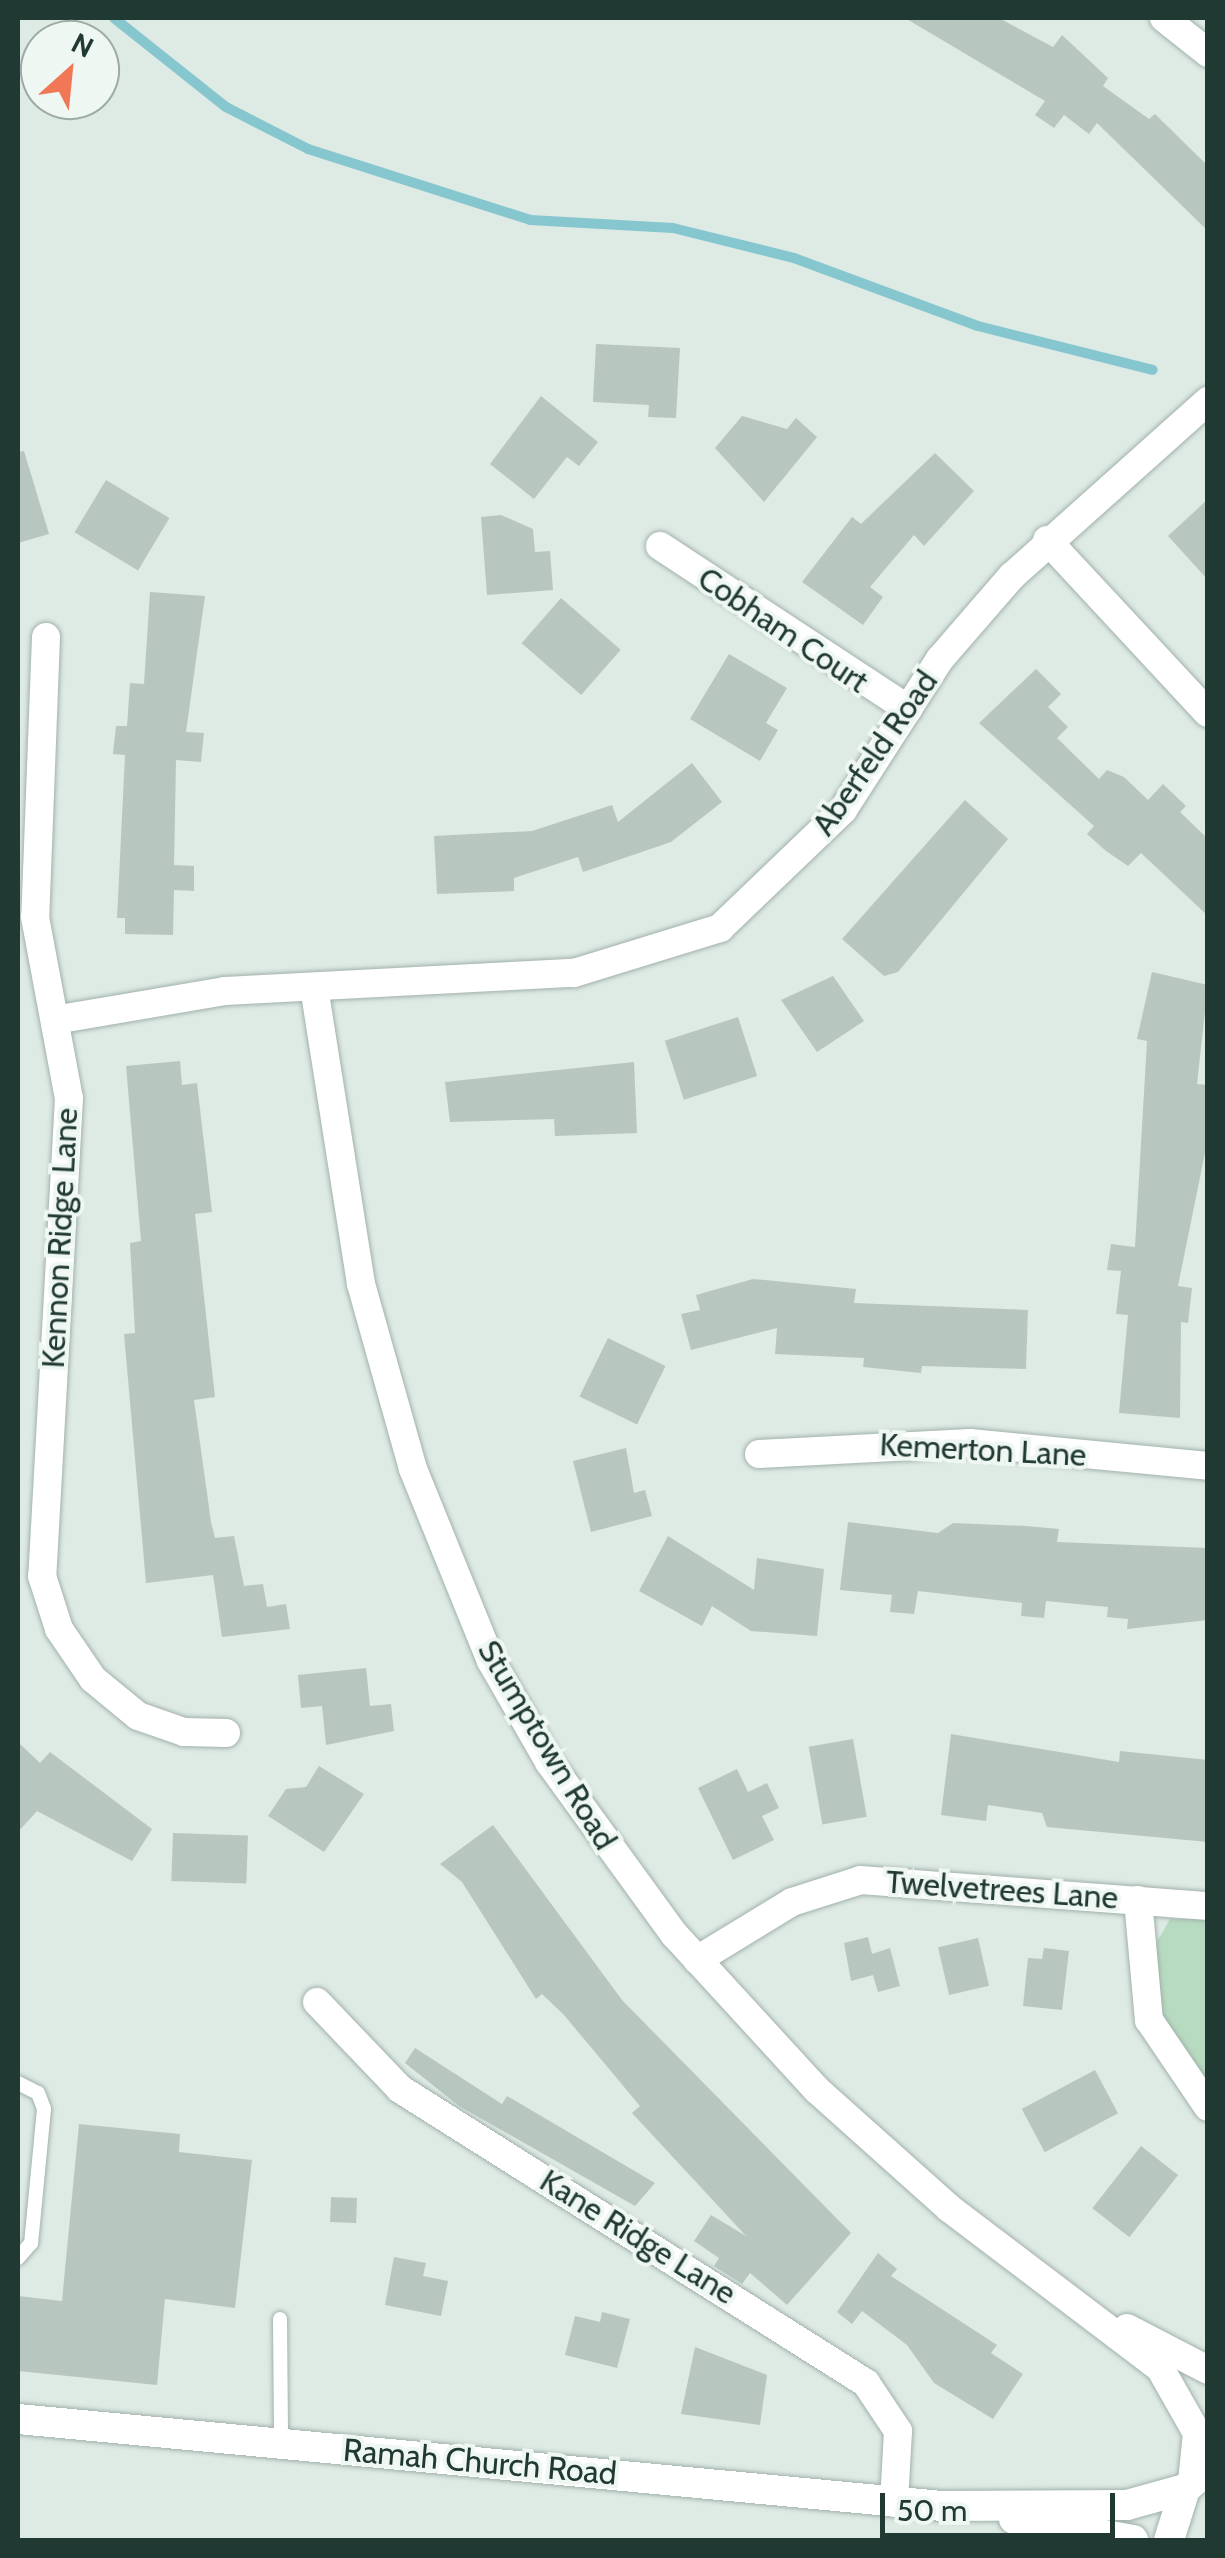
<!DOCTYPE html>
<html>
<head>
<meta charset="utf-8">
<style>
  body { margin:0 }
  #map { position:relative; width:1225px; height:2558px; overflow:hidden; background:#deeae4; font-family:Cabin,sans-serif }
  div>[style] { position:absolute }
  .green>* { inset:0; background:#b7dbc0 }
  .stream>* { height:10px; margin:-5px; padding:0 5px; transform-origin:5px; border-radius:5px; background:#86c6cf }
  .building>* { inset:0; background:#b7c7c0; transform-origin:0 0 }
  .roads { filter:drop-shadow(0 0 2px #a1b1ab) drop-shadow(0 0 2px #a1b1ab) }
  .service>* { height:14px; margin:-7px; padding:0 7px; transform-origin:7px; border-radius:7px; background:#fff }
  .minor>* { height:28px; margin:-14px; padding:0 14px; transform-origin:14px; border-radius:14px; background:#fff }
  .secondary>* { height:30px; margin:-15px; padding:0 15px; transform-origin:15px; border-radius:15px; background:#fff }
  span { translate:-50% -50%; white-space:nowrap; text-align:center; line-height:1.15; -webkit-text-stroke:8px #eff7f2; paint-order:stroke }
  .street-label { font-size:32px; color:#203932 }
  .frame { position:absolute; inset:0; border:20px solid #203932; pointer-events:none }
  .north { position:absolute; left:20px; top:20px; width:100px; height:100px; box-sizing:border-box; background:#eff7f2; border:2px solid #9caba5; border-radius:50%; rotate:27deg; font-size:28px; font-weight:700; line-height:40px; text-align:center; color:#203932 }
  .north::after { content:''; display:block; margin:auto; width:35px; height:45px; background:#f07856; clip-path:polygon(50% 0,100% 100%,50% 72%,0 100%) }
  .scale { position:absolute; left:880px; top:2493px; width:235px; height:45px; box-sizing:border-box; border:5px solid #203932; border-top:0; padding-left:12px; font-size:30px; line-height:35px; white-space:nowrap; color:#203932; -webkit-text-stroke:8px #eff7f2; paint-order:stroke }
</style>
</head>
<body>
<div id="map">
  <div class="green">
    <i style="clip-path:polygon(1170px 1919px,1207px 1919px,1207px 2091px,1166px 2028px,1155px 1986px,1151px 1952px)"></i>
  </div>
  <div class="stream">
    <i style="left:114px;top:18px;width:143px;rotate:38.5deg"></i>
    <i style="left:226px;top:107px;width:92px;rotate:27.1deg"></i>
    <i style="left:308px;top:149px;width:233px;rotate:17.7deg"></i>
    <i style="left:530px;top:220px;width:143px;rotate:3.2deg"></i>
    <i style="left:673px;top:228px;width:125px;rotate:13.9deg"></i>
    <i style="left:794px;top:258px;width:196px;rotate:20.3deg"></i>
    <i style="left:978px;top:326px;width:180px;rotate:14.1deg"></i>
  </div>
  <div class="building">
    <i style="clip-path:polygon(905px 18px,999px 18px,1053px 47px,1062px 35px,1108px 78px,1103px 86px,1149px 119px,1155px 114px,1208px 166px,1208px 231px,1097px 123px,1089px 134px,1064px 115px,1054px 128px,1035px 115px,1045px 101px)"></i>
    <i style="clip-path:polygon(596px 344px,680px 348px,676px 418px,648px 417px,649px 405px,593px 402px)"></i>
    <i style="clip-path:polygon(541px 396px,598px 442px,579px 466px,567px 457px,534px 499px,490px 464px)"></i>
    <i style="clip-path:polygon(742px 416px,787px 429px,796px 418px,817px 437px,764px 502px,715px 448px)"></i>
    <i style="clip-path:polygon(24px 451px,49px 534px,18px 543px,18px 452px)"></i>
    <i style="clip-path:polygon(935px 453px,974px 491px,924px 546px,914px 535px,870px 587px,883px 597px,863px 625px,802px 582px,852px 517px,861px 524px)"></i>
    <i style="left:106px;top:480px;width:74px;height:61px;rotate:31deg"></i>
    <i style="clip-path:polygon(1208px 499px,1208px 580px,1168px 536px)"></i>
    <i style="clip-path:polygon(501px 515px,533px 529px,535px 552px,550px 551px,553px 590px,487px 595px,481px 517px)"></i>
    <i style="clip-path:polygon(150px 592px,205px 596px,186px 732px,204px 733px,201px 762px,176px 760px,174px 865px,194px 866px,194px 891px,174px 890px,173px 935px,125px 934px,125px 918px,117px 918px,125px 755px,113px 754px,116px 726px,127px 726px,130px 683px,144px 684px)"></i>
    <i style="left:561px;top:598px;width:79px;height:60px;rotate:41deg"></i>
    <i style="clip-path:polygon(729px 654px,787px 688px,766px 723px,778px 730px,760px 761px,690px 719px)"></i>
    <i style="clip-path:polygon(1036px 669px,1061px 694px,1048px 707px,1068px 727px,1057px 738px,1099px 779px,1107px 770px,1124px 777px,1148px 800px,1163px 784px,1186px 806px,1180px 812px,1208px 839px,1208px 916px,1141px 853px,1128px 866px,1106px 851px,1087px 834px,1094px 826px,979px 723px)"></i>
    <i style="clip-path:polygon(692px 763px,722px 802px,671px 842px,583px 872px,578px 857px,514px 878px,514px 891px,437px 894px,434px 836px,532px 831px,612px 805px,618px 822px)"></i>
    <i style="clip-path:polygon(965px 800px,1008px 839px,898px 972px,884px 976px,842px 939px)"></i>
    <i style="clip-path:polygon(1152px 972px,1208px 985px,1197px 1084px,1208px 1085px,1208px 1138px,1178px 1286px,1192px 1288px,1188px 1323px,1181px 1322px,1180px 1418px,1119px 1413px,1128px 1315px,1116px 1314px,1121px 1271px,1107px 1270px,1111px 1244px,1135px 1247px,1147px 1041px,1137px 1039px)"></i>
    <i style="clip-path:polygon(833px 976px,864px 1021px,817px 1052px,781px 1000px)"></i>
    <i style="left:738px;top:1017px;width:62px;height:77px;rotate:72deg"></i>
    <i style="clip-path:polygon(180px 1061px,182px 1085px,197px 1083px,212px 1212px,195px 1214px,215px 1397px,194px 1400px,211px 1522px,215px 1538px,234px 1536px,244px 1586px,263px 1584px,267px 1607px,286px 1604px,290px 1629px,222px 1637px,213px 1575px,146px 1583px,124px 1334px,135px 1333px,130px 1243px,141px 1241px,126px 1066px)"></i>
    <i style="clip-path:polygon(634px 1062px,637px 1133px,555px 1136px,554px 1119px,450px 1122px,445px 1082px)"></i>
    <i style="clip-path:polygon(753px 1279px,856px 1289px,854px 1303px,1028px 1310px,1026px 1369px,922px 1366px,921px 1373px,863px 1367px,864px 1358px,775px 1354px,777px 1328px,691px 1350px,681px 1314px,700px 1310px,696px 1295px)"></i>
    <i style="left:608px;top:1338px;width:64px;height:65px;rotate:26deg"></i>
    <i style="clip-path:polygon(626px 1448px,634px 1493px,645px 1490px,652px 1516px,591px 1532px,573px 1461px)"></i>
    <i style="clip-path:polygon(848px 1522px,938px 1533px,953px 1523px,1026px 1526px,1059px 1529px,1057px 1542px,1208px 1548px,1208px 1620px,1127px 1629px,1128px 1619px,1107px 1617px,1108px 1607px,1046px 1601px,1044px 1618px,1021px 1616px,1022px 1603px,918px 1591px,914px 1614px,890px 1612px,892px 1595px,840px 1590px)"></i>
    <i style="clip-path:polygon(668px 1536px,754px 1590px,757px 1558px,824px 1569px,817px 1636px,751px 1631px,712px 1606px,702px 1626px,639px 1591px)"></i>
    <i style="clip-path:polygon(366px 1668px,370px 1706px,391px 1704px,394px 1731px,326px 1745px,322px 1706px,301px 1708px,298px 1675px)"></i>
    <i style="clip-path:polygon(951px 1734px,1119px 1762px,1120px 1751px,1208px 1760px,1208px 1842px,1047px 1827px,1042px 1813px,988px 1805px,986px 1821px,941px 1815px)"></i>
    <i style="left:853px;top:1739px;width:79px;height:45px;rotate:80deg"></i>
    <i style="clip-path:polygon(18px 1742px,40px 1763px,50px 1752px,152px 1829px,132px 1861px,37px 1811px,18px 1832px)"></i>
    <i style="clip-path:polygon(319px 1766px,364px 1794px,324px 1852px,268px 1816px,286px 1789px,306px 1787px)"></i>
    <i style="clip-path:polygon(737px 1769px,748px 1792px,767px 1783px,779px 1808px,762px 1816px,774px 1840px,733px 1860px,698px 1788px)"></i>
    <i style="clip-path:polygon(493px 1825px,622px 2000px,851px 2233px,787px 2305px,750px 2273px,742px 2284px,714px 2266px,719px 2258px,694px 2241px,711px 2215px,746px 2236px,632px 2113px,640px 2106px,564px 2015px,542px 1994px,536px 1999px,462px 1882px,440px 1864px)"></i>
    <i style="left:173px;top:1833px;width:75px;height:48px;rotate:2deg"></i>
    <i style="clip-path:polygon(868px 1937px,872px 1954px,890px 1948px,900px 1986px,878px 1992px,873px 1975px,851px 1981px,844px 1943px)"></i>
    <i style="left:978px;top:1938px;width:49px;height:41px;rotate:77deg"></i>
    <i style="clip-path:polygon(1044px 1948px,1069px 1951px,1062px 2010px,1023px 2006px,1028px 1958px,1042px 1959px)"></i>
    <i style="clip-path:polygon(415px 2048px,502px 2104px,507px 2096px,655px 2183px,635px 2206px,459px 2106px,405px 2063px)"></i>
    <i style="left:1095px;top:2070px;width:49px;height:83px;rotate:62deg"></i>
    <i style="clip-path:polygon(79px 2124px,180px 2134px,179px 2152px,252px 2160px,235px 2308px,165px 2299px,157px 2385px,18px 2371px,18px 2296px,62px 2301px)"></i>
    <i style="left:1141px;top:2146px;width:47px;height:79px;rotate:38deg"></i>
    <i style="left:331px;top:2197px;width:26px;height:25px;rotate:2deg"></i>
    <i style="clip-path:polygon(878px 2253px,897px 2269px,891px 2276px,997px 2345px,991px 2353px,1023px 2374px,993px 2419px,934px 2383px,907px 2345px,862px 2311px,852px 2324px,837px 2312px)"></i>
    <i style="clip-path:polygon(394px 2257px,426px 2263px,423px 2276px,448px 2281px,441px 2316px,385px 2305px)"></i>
    <i style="clip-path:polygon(602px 2312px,630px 2319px,617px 2368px,565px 2355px,575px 2316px,600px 2322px)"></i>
    <i style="clip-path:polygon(695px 2347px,767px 2375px,760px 2425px,681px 2414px)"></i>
  </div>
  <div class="roads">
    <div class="service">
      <i style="left:18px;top:2083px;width:22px;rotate:27deg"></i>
      <i style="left:38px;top:2093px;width:17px;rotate:69deg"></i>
      <i style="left:44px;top:2109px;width:135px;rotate:95.5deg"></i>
      <i style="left:31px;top:2243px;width:20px;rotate:131deg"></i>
      <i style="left:280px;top:2319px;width:125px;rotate:89.5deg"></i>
    </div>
    <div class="minor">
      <i style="left:1164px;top:18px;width:56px;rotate:38.5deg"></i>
      <i style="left:1047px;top:540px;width:236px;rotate:47.1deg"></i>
      <i style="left:660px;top:546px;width:297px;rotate:33.3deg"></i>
      <i style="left:46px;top:637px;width:280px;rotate:92.2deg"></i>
      <i style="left:35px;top:917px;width:184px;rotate:79.4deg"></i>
      <i style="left:69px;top:1098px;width:479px;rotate:93.2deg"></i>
      <i style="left:42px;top:1576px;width:56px;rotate:72.2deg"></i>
      <i style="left:59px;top:1629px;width:60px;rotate:55.8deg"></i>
      <i style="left:93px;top:1679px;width:58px;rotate:39.4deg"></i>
      <i style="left:138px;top:1716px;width:49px;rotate:19.2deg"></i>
      <i style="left:184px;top:1732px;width:42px;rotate:1.4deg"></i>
      <i style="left:314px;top:987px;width:301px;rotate:81deg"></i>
      <i style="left:361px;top:1284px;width:192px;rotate:74.3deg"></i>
      <i style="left:413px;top:1469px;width:207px;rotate:67.9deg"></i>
      <i style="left:491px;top:1661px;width:116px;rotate:60.1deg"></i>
      <i style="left:549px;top:1762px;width:213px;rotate:54deg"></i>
      <i style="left:674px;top:1934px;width:212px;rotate:47.5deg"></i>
      <i style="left:817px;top:2090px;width:177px;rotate:41.8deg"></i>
      <i style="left:949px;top:2208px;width:265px;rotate:37.2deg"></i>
      <i style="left:1160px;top:2368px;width:75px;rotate:60.4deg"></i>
      <i style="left:1197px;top:2433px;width:49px;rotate:95.8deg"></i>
      <i style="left:60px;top:1019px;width:167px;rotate:-9.6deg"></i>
      <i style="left:225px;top:991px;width:349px;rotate:-3deg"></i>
      <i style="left:574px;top:973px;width:153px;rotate:-17.1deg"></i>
      <i style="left:720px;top:928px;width:170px;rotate:-43.8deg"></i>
      <i style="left:843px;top:810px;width:179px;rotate:-57.3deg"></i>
      <i style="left:940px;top:659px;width:110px;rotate:-49.1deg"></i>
      <i style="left:1012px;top:576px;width:263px;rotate:-41.8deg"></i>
      <i style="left:759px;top:1454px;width:211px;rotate:-3deg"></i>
      <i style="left:970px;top:1443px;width:239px;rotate:5.5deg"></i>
      <i style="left:1138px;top:1900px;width:121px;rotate:84.8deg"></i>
      <i style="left:1149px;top:2020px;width:105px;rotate:55.9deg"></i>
      <i style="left:697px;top:1960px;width:111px;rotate:-31.4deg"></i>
      <i style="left:792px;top:1902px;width:72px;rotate:-17.7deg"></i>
      <i style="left:861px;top:1880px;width:348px;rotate:4.3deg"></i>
      <i style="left:317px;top:2002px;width:120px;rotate:46.3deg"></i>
      <i style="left:400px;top:2089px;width:551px;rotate:32.25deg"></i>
      <i style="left:866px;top:2383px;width:58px;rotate:56.3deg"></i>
      <i style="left:898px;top:2431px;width:72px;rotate:93.2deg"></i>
      <i style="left:1127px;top:2328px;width:91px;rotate:27.4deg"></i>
    </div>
    <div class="secondary">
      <i style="left:18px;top:2419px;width:928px;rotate:5.38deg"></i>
      <i style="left:942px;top:2506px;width:185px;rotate:-0.3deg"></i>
      <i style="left:1127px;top:2505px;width:60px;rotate:-15.4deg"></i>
      <i style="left:1014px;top:2519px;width:121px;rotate:10deg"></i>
      <i style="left:1169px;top:2540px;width:53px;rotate:-72.6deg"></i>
      <i style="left:1185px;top:2489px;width:30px;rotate:-41deg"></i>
    </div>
  </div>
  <div class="street-label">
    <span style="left:783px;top:630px;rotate:34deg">Cobham Court</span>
    <span style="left:875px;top:753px;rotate:-55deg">Aberfeld Road</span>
    <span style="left:60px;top:1238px;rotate:-87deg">Kennon Ridge Lane</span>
    <span style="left:983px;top:1450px;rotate:3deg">Kemerton Lane</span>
    <span style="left:547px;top:1745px;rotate:59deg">Stumptown Road</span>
    <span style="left:1002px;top:1890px;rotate:4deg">Twelvetrees Lane</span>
    <span style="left:638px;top:2237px;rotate:32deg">Kane Ridge Lane</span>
    <span style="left:480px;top:2462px;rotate:5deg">Ramah Church Road</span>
  </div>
  <div class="frame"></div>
  <div class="north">N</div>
  <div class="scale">50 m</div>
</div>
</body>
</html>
